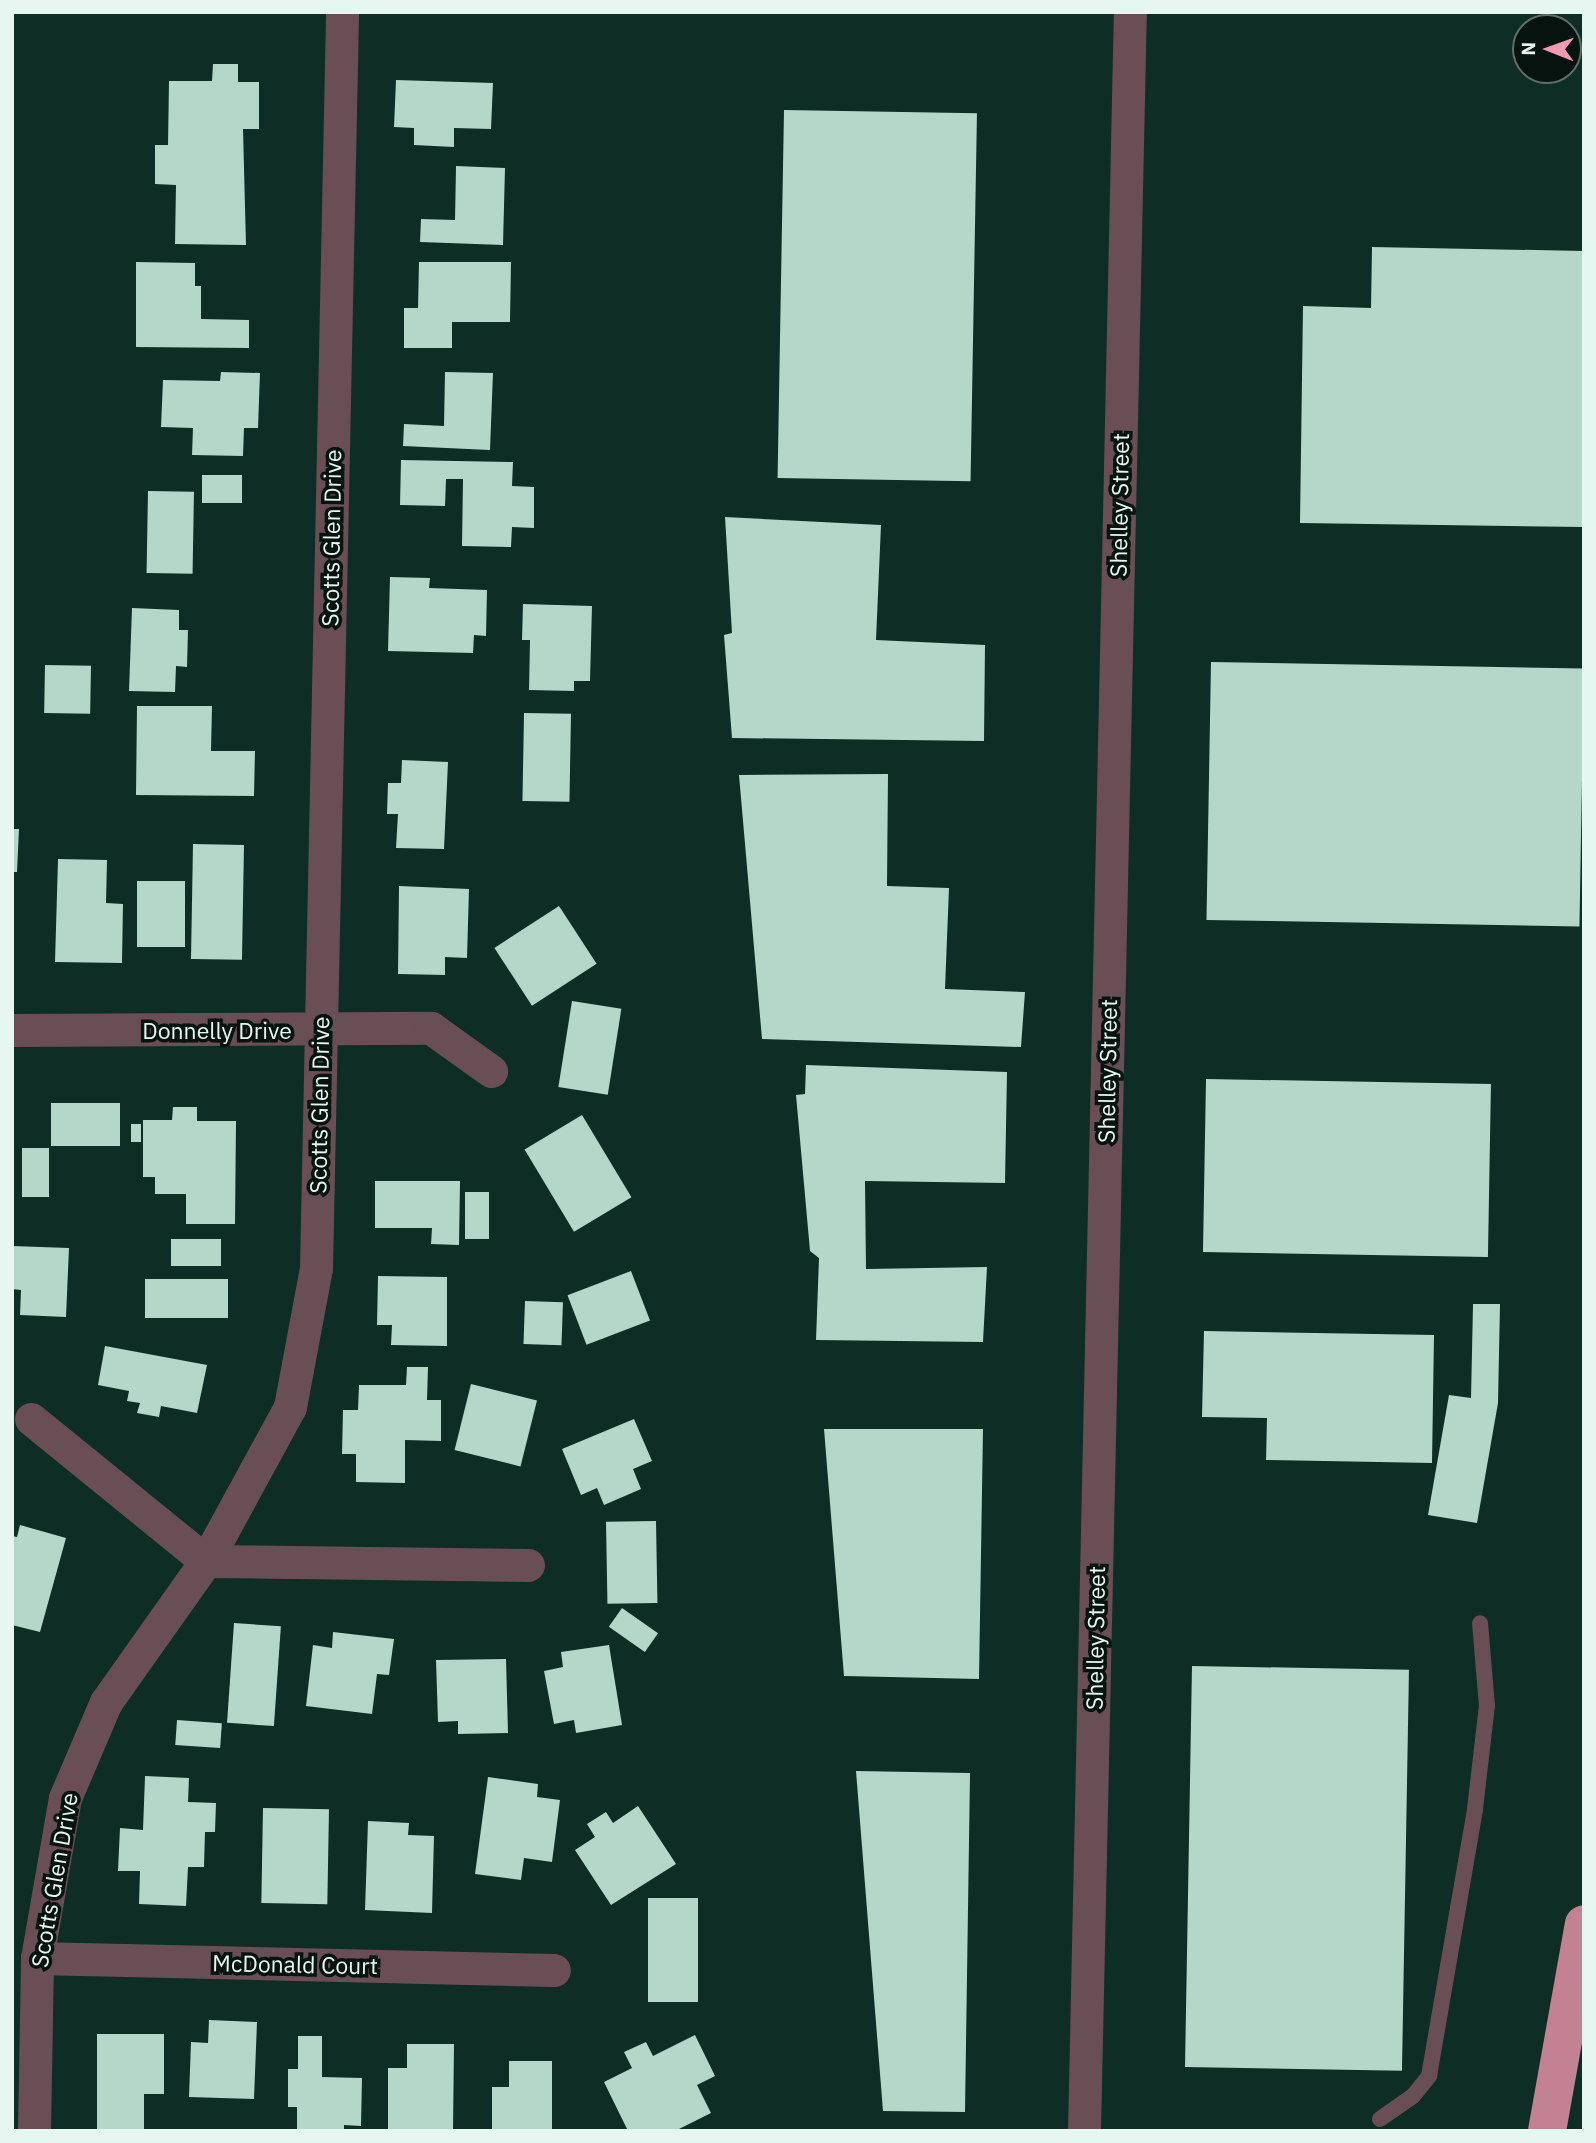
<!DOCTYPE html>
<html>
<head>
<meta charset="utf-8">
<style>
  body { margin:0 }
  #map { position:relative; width:1596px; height:2143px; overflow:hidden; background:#0e2d24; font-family:"IBM Plex Sans",sans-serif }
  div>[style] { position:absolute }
  .building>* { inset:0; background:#b4d7ca; transform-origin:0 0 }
  .service>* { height:16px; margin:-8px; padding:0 8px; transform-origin:8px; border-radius:8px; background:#694e55 }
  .minor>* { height:33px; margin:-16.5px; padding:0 16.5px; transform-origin:16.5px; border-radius:16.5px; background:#694e55 }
  .motorway>* { height:38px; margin:-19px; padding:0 19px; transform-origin:19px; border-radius:19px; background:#c38294 }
  span { translate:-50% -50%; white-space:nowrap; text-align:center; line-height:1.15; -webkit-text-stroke:7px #06130e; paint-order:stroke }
  .street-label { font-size:23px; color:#e6f7f1 }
  .frame { position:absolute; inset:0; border:14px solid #e6f7f1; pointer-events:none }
  .north { position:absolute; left:1512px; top:14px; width:70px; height:70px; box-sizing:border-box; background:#06130e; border:2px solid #606e69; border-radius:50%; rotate:271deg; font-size:19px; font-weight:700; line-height:28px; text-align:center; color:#e6f7f1 }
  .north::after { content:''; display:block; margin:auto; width:24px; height:32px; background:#f19ab2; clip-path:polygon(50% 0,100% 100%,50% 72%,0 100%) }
</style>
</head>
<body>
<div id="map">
  <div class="building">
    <i style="clip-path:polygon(213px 64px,238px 64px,238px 82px,259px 82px,259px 129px,243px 129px,246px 245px,175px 244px,176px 185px,155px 184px,155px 145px,168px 145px,169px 81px,212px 81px)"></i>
    <i style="clip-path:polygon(396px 80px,493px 83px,491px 129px,454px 128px,454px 147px,414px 145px,414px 128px,394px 127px)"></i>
    <i style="left:784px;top:110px;width:193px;height:368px;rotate:1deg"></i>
    <i style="clip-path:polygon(456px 166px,505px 168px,503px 245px,420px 242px,421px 219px,455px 220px)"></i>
    <i style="clip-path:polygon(1372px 247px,1584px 251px,1584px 527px,1300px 523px,1303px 306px,1371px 308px)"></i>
    <i style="clip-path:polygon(136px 262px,195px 263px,195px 286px,201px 286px,201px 319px,249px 320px,249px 348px,136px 347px)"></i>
    <i style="clip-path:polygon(419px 262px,511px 262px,510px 322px,452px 322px,452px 348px,404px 348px,404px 308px,418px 308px)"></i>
    <i style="clip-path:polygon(221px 372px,260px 373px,258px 428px,244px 428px,243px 456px,192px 455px,193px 428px,161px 427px,163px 380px,220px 381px)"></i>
    <i style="clip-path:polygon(445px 372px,493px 373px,490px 450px,403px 446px,404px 424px,444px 426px)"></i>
    <i style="clip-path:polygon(401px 460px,513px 462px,512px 486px,534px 487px,534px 528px,512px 527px,511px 547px,462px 546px,463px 479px,446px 479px,445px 506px,400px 505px)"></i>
    <i style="left:202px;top:475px;width:40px;height:28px"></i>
    <i style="left:148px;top:491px;width:46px;height:82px;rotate:1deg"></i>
    <i style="clip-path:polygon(725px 517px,881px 525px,876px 640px,985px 645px,984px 741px,732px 738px,724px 635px,732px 633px)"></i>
    <i style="clip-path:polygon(390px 577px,430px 578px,429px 588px,487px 590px,486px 636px,474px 635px,473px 653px,388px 651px)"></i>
    <i style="clip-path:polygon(523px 604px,592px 606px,590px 681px,574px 681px,574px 691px,529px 690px,530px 640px,522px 640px)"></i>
    <i style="clip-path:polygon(132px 608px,179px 610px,179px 630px,188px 630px,187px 667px,176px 666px,175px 692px,129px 691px)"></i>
    <i style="left:1211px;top:662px;width:373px;height:258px;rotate:1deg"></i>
    <i style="left:45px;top:665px;width:46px;height:48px;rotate:1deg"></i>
    <i style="clip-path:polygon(137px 706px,212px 706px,211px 751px,255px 751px,254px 796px,136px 795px)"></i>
    <i style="left:524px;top:713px;width:47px;height:88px;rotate:1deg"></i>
    <i style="clip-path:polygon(402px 760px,448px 762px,444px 849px,396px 848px,398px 814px,387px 814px,388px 783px,401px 783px)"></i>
    <i style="clip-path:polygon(888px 774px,887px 886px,949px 888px,945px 989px,1025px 992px,1021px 1047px,762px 1039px,739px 775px)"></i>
    <i style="clip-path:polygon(12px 829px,19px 829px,17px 872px,12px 872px)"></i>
    <i style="left:193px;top:844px;width:51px;height:115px;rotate:1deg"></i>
    <i style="clip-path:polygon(58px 859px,107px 860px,106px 903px,123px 904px,122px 963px,55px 962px)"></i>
    <i style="left:137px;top:881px;width:48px;height:66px"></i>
    <i style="clip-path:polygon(399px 886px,469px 889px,467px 958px,445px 957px,445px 975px,398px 974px)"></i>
    <i style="left:559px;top:906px;width:69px;height:77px;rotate:57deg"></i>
    <i style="left:572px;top:1001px;width:50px;height:87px;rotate:9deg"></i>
    <i style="clip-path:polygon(806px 1065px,1007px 1072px,1005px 1183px,865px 1181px,866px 1269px,987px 1267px,983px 1342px,816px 1340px,819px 1258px,810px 1251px,796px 1095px,805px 1094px)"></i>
    <i style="left:1206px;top:1079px;width:285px;height:173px;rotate:1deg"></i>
    <i style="left:51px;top:1103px;width:69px;height:43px"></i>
    <i style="clip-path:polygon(173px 1107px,197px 1107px,197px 1121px,236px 1121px,235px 1224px,186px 1224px,186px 1194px,155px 1194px,155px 1177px,143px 1177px,143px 1120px,172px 1120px)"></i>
    <i style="left:582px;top:1115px;width:96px;height:67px;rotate:59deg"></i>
    <i style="left:131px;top:1124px;width:10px;height:18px"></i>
    <i style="left:22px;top:1148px;width:27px;height:49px"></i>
    <i style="clip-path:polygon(375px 1181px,460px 1181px,459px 1245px,431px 1244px,432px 1228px,375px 1228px)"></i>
    <i style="left:465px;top:1192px;width:24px;height:47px"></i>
    <i style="left:171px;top:1239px;width:50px;height:27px"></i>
    <i style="clip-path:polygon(12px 1246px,69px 1248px,66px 1317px,20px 1315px,21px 1290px,12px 1289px)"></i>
    <i style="left:631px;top:1271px;width:53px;height:68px;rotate:69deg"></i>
    <i style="clip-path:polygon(378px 1276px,447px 1277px,447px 1346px,391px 1345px,392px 1325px,377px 1325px)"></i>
    <i style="left:145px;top:1279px;width:83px;height:39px"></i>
    <i style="left:525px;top:1301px;width:38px;height:43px;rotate:2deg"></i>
    <i style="clip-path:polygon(1473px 1304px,1500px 1304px,1498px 1403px,1477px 1523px,1428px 1515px,1449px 1395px,1471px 1398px)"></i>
    <i style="clip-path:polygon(1204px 1331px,1434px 1335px,1432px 1463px,1266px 1460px,1267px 1418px,1202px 1417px)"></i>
    <i style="clip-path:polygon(105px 1346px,207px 1365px,197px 1413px,161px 1406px,159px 1417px,137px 1413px,140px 1403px,127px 1401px,129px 1391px,98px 1385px)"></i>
    <i style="clip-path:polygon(407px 1367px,428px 1367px,427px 1400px,441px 1400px,441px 1441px,405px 1440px,405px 1483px,356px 1482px,356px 1454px,342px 1454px,343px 1410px,358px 1410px,359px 1385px,406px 1385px)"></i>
    <i style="left:471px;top:1384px;width:68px;height:68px;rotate:14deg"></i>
    <i style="clip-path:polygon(634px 1419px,652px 1461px,633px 1469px,641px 1489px,604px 1505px,597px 1488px,581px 1495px,562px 1449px)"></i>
    <i style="clip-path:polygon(824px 1429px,983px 1429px,979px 1679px,844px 1676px)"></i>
    <i style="left:656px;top:1521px;width:82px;height:50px;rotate:89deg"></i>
    <i style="clip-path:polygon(20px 1525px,66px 1538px,40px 1632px,12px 1625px,12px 1536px,17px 1537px)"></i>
    <i style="left:622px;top:1608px;width:44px;height:23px;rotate:35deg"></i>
    <i style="left:234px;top:1623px;width:47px;height:100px;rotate:4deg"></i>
    <i style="clip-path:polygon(333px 1632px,394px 1639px,389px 1675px,377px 1674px,372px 1714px,306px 1706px,313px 1645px,332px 1648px)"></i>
    <i style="clip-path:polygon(609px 1645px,622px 1725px,576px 1733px,574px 1720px,554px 1724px,544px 1671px,563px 1667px,561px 1652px)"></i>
    <i style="clip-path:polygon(506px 1659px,508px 1733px,458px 1734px,458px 1721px,438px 1722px,436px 1660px)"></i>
    <i style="left:1192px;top:1666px;width:217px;height:401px;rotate:1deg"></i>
    <i style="left:177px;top:1720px;width:45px;height:25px;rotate:4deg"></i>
    <i style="clip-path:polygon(856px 1771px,970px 1773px,965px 2112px,883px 2111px)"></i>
    <i style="clip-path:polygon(145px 1776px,189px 1778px,188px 1802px,216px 1803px,215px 1832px,205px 1832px,204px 1867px,188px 1867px,186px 1906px,139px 1904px,140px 1871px,118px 1871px,120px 1828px,143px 1830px)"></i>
    <i style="clip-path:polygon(488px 1777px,538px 1784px,537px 1797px,560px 1800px,552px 1862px,524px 1858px,521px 1880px,475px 1874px)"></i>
    <i style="clip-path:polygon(638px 1806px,676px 1864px,611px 1905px,575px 1850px,595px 1837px,587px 1824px,606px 1812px,613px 1823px)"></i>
    <i style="left:263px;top:1808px;width:66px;height:95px;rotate:1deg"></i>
    <i style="clip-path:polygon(368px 1821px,409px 1823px,408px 1835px,434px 1836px,432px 1913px,365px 1910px)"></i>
    <i style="left:648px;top:1898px;width:50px;height:104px"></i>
    <i style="clip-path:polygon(209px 2020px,257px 2022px,254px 2099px,189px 2097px,191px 2042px,208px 2043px)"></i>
    <i style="clip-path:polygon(97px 2034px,164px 2034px,164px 2094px,144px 2094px,144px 2131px,97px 2131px)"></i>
    <i style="clip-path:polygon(695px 2035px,715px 2076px,697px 2085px,711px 2113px,675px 2131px,628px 2131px,604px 2082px,632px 2068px,624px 2052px,646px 2042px,653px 2056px)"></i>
    <i style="clip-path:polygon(298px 2036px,322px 2036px,322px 2077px,362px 2078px,361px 2126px,344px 2125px,344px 2131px,297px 2131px,297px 2107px,288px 2107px,288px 2069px,298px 2069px)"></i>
    <i style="clip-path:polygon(407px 2044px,454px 2044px,453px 2131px,388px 2131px,388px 2068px,407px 2068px)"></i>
    <i style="clip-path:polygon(509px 2061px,552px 2061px,552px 2131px,492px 2130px,492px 2087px,509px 2087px)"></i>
  </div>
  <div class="service">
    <i style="left:1380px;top:2119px;width:40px;rotate:-34.9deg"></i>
    <i style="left:1413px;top:2096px;width:26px;rotate:-51deg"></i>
    <i style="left:1429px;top:2076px;width:271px;rotate:-80.2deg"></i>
    <i style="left:1475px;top:1809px;width:104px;rotate:-83.4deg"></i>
    <i style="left:1487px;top:1706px;width:83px;rotate:-94.8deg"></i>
  </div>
  <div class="minor">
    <i style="left:12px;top:1030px;width:419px;rotate:-0.3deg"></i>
    <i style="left:431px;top:1028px;width:74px;rotate:35.6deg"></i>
    <i style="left:31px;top:1419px;width:225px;rotate:39.1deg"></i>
    <i style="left:206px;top:1561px;width:322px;rotate:0.7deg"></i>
    <i style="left:37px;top:1958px;width:517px;rotate:1.33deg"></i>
    <i style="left:34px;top:2131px;width:173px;rotate:-89deg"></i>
    <i style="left:37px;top:1958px;width:162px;rotate:-80.1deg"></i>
    <i style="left:65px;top:1798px;width:104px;rotate:-66.9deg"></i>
    <i style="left:106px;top:1702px;width:173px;rotate:-54.7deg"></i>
    <i style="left:206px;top:1561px;width:175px;rotate:-61.4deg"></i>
    <i style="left:290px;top:1407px;width:141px;rotate:-79.4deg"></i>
    <i style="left:316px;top:1268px;width:1256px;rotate:-88.81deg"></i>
    <i style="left:1084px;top:2131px;width:2119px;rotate:-88.76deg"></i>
  </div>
  <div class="motorway">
    <i style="left:1547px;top:2131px;width:210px;rotate:-79.9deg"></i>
  </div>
  <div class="street-label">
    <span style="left:1119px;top:505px;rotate:-89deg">Shelley Street</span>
    <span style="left:331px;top:538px;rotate:-89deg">Scotts Glen Drive</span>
    <span style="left:217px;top:1030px">Donnelly Drive</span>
    <span style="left:1107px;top:1071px;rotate:-89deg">Shelley Street</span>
    <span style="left:319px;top:1105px;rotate:-89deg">Scotts Glen Drive</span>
    <span style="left:1095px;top:1638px;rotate:-89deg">Shelley Street</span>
    <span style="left:54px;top:1880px;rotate:-80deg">Scotts Glen Drive</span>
    <span style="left:295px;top:1964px;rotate:1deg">McDonald Court</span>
  </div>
  <div class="frame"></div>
  <div class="north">N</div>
</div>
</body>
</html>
